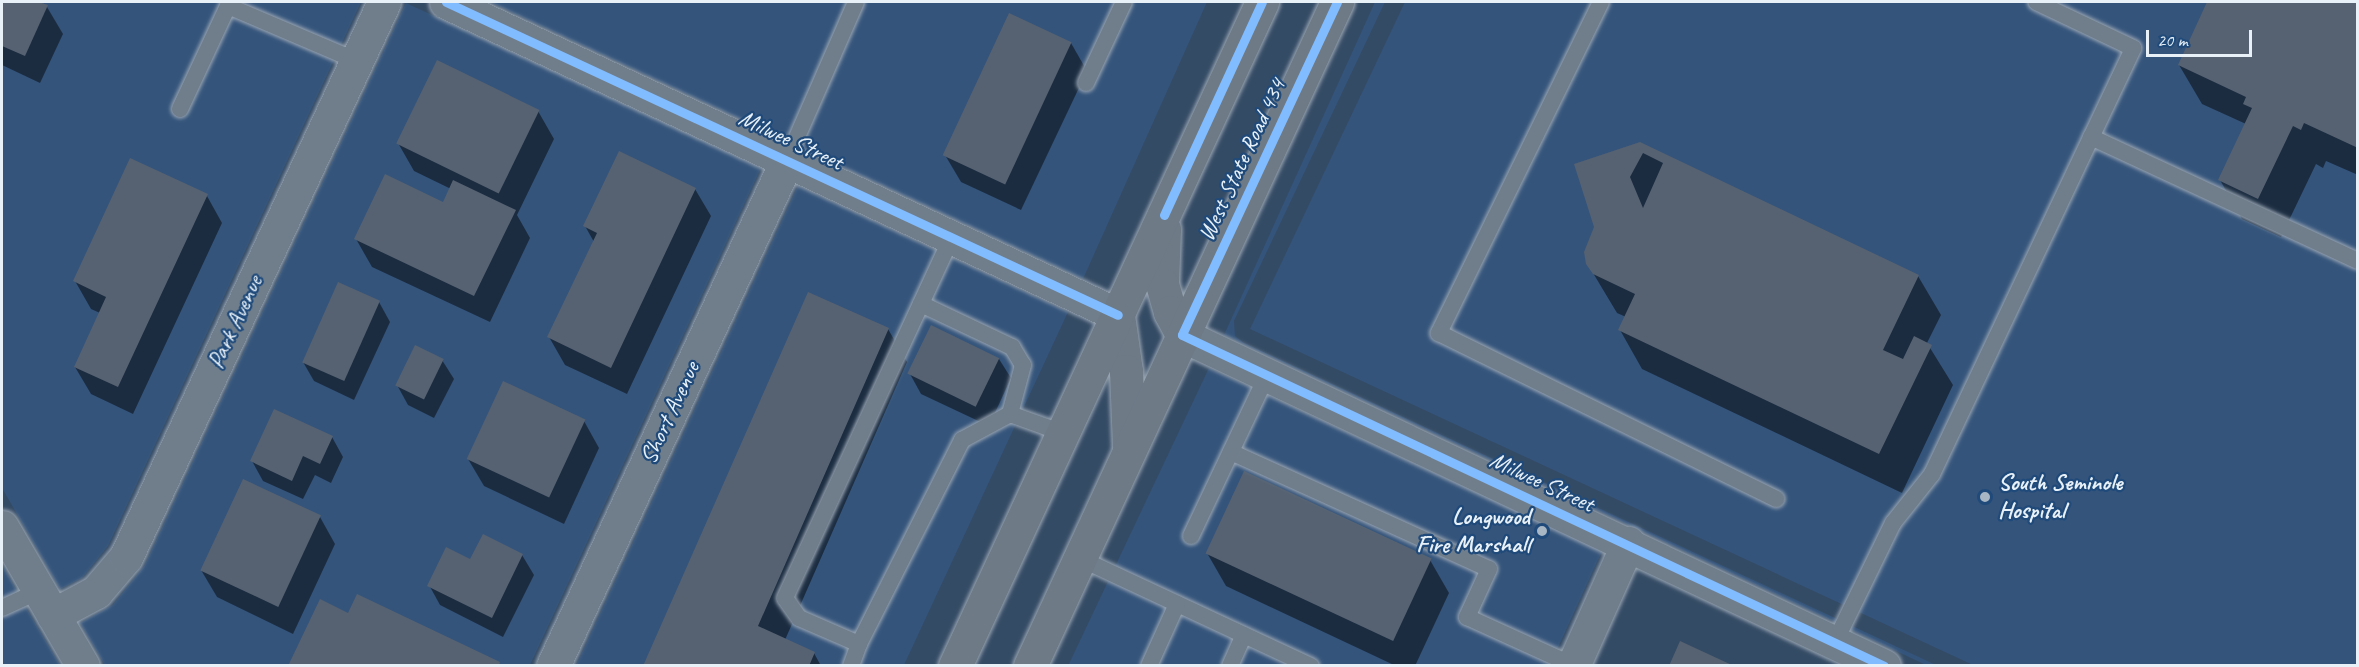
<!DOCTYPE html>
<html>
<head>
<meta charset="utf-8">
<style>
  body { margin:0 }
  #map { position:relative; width:2359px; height:667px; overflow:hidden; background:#344b65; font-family:Caveat,sans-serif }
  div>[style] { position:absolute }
  .built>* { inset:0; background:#34547b }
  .shadow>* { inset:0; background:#0007 }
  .building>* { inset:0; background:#566272; transform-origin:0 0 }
  .roads { filter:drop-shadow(0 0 2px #9aa6b3) drop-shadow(0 0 2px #9aa6b3) }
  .service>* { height:16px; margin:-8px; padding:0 8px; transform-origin:8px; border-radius:8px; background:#707e8c }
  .minor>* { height:33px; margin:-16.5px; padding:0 16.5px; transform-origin:16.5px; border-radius:16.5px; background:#707e8c }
  .tertiary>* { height:33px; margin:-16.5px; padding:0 16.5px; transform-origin:16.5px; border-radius:16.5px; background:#707e8c }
  .primary>* { height:33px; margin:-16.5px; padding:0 16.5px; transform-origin:16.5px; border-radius:16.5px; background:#6e7a86 }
  .cycleway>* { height:9px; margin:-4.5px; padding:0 4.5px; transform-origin:4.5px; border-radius:4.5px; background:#80bcff }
  .dots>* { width:16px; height:16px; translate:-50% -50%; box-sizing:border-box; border:3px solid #1f4a7a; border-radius:50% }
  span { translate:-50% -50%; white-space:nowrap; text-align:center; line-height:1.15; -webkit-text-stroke:4.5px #1f4a7a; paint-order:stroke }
  .street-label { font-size:24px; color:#e8f1f8 }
  .poi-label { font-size:24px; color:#e8f1f8; font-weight:700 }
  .left { translate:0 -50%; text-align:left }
  .right { translate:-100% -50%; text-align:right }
  .frame { position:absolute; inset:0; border:3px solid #e8f1f8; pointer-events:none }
  .scale { position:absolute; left:2146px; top:30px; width:106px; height:27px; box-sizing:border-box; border:3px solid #e8f1f8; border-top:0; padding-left:8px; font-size:18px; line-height:21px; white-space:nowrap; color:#e8f1f8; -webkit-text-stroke:4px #1f4a7a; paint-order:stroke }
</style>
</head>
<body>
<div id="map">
  <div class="built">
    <i style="clip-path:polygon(2px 2px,361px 2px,108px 546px,82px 578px,60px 589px,2px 488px)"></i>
    <i style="clip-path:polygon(490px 2px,1207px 2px,1083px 279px)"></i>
    <i style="clip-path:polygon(1375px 2px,1385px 2px,1234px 321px,1235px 336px,1244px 343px,1936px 665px,1926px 665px,1224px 335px)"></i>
    <i style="clip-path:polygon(1405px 2px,2357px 2px,2357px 665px,1973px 665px,1250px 329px)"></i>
    <i style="clip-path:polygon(406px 3px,761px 168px,530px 665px,105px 665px,80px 623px,113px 605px,145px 565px)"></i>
    <i style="clip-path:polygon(798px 186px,1068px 312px,904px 665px,576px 666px)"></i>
    <i style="clip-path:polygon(1209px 368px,1602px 551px,1550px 665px,1068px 666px)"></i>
    <i style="clip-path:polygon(2px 564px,26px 608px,60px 665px,2px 665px)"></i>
  </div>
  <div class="shadow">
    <i style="clip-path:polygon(2px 2px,36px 2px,47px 7px,63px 34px,40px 83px,2px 65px)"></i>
    <i style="clip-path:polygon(2209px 2px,2358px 2px,2358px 175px,2326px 161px,2323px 168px,2316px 164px,2281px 237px,2242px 219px,2220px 180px,2246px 124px,2202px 104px,2179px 65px)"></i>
    <i style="clip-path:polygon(1071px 43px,1087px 71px,1021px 210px,961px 182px,945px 155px)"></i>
    <i style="clip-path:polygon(538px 111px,554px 139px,517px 215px,530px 238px,490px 322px,372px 267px,356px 239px,444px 204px,451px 189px,414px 171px,398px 143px)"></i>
    <i style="clip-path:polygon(1640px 143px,1918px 276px,1941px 315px,1927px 343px,1953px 385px,1902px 493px,1642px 369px,1620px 330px,1626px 317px,1617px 313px,1587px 263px)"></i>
    <i style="clip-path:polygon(695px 189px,711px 216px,627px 394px,565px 365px,549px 337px,594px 242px,585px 226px)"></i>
    <i style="clip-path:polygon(207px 196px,222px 223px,133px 414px,91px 394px,75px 367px,100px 313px,91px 309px,75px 281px)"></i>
    <i style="clip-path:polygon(379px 302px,390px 322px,354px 400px,314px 381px,303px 362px)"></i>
    <i style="clip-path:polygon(888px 329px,907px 362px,785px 640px,814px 653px,821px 666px,645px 666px)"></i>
    <i style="clip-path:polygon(999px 359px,1011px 378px,989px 426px,921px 394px,910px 374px)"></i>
    <i style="clip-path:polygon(442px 360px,454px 379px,434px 418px,408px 405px,397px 385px)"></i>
    <i style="clip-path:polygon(584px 421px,599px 448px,564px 524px,484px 486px,468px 459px)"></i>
    <i style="clip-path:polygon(332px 437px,343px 457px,331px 483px,315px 475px,303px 499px,263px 481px,252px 461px)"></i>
    <i style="clip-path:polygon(320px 517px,335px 544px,293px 634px,217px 597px,201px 570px)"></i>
    <i style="clip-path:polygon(1207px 553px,1430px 560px,1449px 593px,1415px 666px,1396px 666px,1226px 586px)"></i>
    <i style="clip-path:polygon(522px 555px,534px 575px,503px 637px,440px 605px,429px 585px,470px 561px)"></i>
  </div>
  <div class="building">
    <i style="clip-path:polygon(2px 2px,39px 2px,48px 5px,25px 56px,2px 46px)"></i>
    <i style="clip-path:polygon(2207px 2px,2358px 2px,2358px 148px,2304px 123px,2301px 130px,2293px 126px,2258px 199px,2218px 180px,2252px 108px,2243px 104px,2246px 97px,2178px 65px)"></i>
    <i style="left:1009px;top:13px;width:69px;height:157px;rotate:25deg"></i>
    <i style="left:437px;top:60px;width:114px;height:93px;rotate:26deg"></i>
    <i style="clip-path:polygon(evenodd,1640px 142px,1919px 275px,1883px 350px,1903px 359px,1914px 336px,1932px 345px,1879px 454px,1618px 330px,1635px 294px,1593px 274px,1586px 264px,1584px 252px,1594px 227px,1574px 164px,1640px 142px,1643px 153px,1663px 163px,1643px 208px,1630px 177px,1643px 153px)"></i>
    <i style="clip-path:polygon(619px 151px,696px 188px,611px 368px,547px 337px,597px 233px,583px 226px)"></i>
    <i style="clip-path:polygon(130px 158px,208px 194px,118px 387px,74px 367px,106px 297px,73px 281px)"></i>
    <i style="clip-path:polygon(385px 174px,443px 202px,453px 180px,516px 210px,474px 296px,354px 239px)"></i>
    <i style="left:338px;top:282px;width:46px;height:88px;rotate:24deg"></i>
    <i style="clip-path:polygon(808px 292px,889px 328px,758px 626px,815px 652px,809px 666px,643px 666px)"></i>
    <i style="left:931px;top:325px;width:76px;height:54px;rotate:26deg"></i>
    <i style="left:415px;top:345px;width:32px;height:45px;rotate:26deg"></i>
    <i style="left:503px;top:381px;width:91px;height:86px;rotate:25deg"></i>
    <i style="clip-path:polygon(274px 409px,333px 436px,320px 464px,303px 456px,292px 481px,250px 461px)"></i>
    <i style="left:1244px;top:471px;width:207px;height:91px;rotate:25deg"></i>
    <i style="left:243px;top:479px;width:86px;height:101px;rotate:25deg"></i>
    <i style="clip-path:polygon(483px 534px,523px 554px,492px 618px,427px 586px,446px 547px,470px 559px)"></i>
    <i style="clip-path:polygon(357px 594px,500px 662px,499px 666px,288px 666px,320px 599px,348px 613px)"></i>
    <i style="clip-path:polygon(1680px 641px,1734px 666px,1669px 666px)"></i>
  </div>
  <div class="roads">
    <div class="service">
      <i style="left:1601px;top:2px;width:369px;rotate:116.1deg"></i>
      <i style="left:1439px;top:333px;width:376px;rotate:26.2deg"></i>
      <i style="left:1086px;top:83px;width:89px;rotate:-64.9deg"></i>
      <i style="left:180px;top:109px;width:114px;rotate:-65deg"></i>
      <i style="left:228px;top:6px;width:140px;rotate:23.1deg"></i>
      <i style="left:2091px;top:137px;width:294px;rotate:24.9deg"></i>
      <i style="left:787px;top:160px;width:172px;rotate:-66.4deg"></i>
      <i style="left:921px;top:304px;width:101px;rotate:25.3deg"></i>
      <i style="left:1012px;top:347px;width:21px;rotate:59deg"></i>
      <i style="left:1023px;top:365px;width:51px;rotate:104.9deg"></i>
      <i style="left:1231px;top:452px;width:283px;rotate:24.4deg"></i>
      <i style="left:1489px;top:569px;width:53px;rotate:114.6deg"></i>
      <i style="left:1467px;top:617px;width:116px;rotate:24.4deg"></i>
      <i style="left:1191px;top:536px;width:178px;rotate:-64.7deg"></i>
      <i style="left:1079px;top:558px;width:256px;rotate:25deg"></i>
      <i style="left:2px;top:608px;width:41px;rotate:-24.7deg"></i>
      <i style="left:1835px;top:642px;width:132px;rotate:-64deg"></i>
      <i style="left:1893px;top:523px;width:63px;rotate:-51.5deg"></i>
      <i style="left:1932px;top:474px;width:471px;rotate:-64.7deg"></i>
      <i style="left:2133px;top:48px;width:107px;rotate:-154.6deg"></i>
      <i style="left:859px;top:644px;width:65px;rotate:-156.6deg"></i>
      <i style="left:799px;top:618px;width:24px;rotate:-125deg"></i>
      <i style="left:785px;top:598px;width:398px;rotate:-65.2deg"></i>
      <i style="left:851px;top:666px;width:23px;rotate:-70deg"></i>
      <i style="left:859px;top:644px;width:229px;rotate:-63.2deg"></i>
      <i style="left:962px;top:440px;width:55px;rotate:-28.4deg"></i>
      <i style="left:1010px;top:414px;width:56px;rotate:19.7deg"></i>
      <i style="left:1149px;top:666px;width:68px;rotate:-65.7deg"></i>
      <i style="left:1230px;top:666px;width:34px;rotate:-66deg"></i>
    </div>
    <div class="minor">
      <i style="left:446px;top:2px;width:741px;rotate:24.97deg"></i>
      <i style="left:2px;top:527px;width:161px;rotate:59.8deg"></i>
      <i style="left:53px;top:615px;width:49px;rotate:-28.1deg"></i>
      <i style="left:96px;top:592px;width:46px;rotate:-49.4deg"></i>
      <i style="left:126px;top:557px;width:612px;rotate:-65.07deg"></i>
      <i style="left:553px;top:666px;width:557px;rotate:-65.18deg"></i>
      <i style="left:1573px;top:666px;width:135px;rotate:-65.9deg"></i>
    </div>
    <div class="tertiary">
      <i style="left:1182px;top:335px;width:776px;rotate:25.24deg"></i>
    </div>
    <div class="primary">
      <i style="left:1164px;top:229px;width:55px;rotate:92.1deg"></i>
      <i style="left:1162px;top:284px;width:29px;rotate:74deg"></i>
      <i style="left:1170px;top:312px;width:26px;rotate:62deg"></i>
      <i style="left:1118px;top:315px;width:57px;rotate:81.9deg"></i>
      <i style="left:1126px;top:371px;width:74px;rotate:87.7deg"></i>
      <i style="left:955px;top:666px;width:732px;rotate:-65.19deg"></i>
      <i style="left:1030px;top:666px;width:732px;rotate:-65.19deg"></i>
    </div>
  </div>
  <div class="cycleway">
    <i style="left:446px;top:2px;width:741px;rotate:24.97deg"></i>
    <i style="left:1337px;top:2px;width:367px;rotate:115deg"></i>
    <i style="left:1182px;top:335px;width:776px;rotate:25.24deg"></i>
    <i style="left:1164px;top:215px;width:234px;rotate:-65.3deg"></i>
  </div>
  <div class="dots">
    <i style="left:1985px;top:497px;background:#a9b7c5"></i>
    <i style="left:1542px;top:531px;background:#a9b7c5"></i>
  </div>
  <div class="street-label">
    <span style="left:791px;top:140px;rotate:25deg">Milwee Street</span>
    <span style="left:1242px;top:160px;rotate:-65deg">West State Road 434</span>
    <span style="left:235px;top:322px;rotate:-65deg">Park Avenue</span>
    <span style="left:670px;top:413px;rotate:-65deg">Short Avenue</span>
    <span style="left:1542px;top:482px;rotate:25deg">Milwee Street</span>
  </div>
  <div class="poi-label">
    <span class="left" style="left:1998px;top:497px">South Seminole<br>Hospital</span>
    <span class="right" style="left:1530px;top:531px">Longwood<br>Fire Marshall</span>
  </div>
  <div class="frame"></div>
  <div class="scale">20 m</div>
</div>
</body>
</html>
